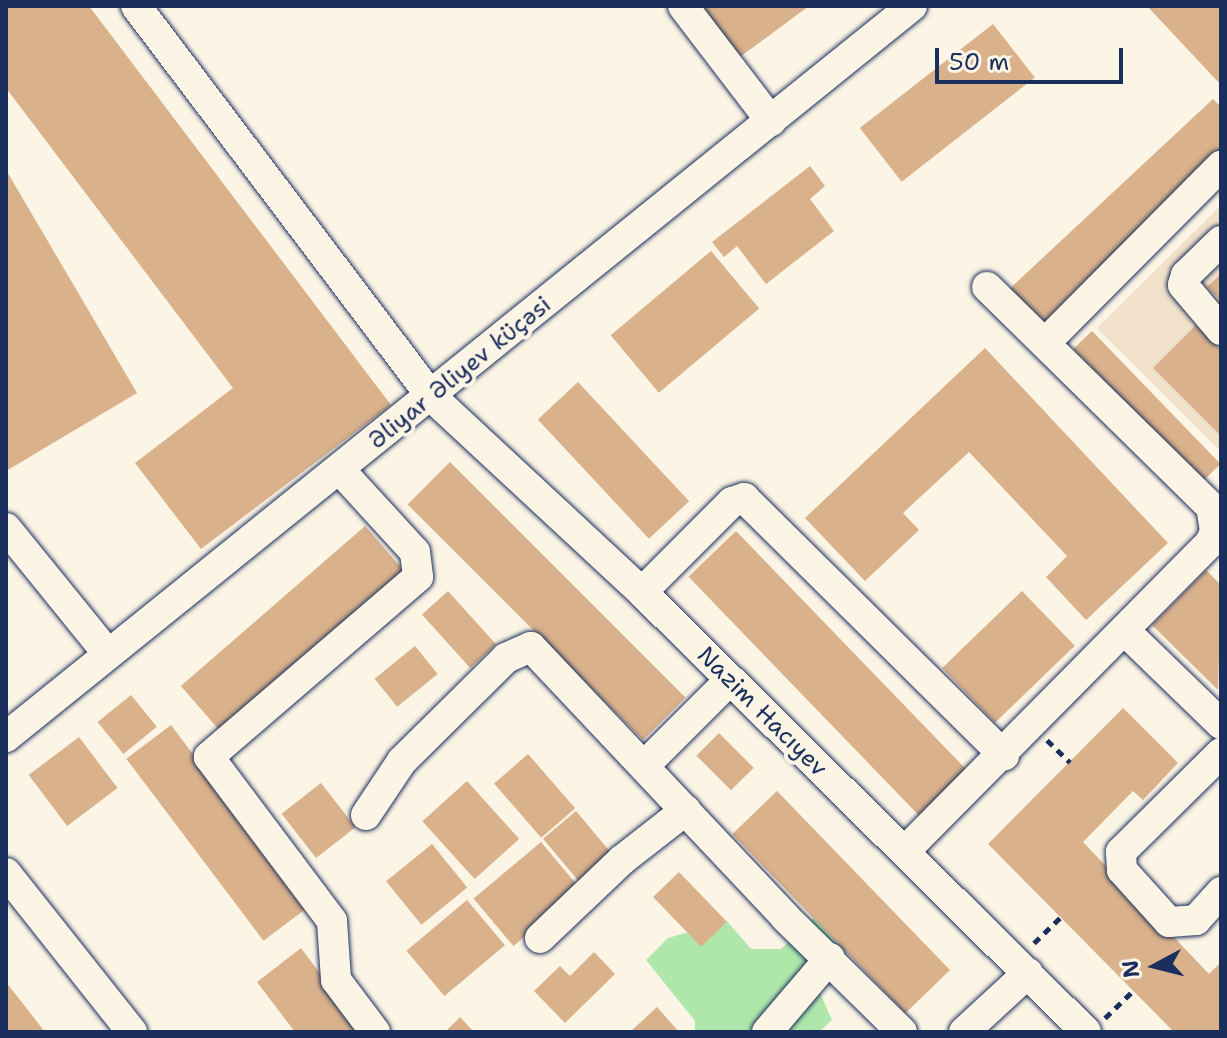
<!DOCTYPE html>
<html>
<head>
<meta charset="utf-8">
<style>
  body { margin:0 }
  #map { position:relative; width:1227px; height:1038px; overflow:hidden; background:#fcf5e5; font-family:"Shantell Sans",sans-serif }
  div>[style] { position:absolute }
  .built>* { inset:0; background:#f2e1ca }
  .green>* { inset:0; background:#afe7ab }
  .building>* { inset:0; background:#d9b18a; transform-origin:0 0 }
  .path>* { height:5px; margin-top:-2.5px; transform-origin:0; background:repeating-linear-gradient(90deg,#1b2f5e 0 8px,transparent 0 14px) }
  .roads { filter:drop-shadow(0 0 2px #1b2f5e) drop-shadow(0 0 2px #1b2f5e) }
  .minor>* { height:30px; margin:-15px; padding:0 15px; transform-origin:15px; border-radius:15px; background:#fcf5e5 }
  span { translate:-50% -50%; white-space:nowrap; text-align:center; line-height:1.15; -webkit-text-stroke:8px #fcf5e5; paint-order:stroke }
  .street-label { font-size:24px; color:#1b2f5e }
  .frame { position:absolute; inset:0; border:8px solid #1b2f5e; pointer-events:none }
  .north { position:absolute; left:1115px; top:926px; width:80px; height:80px; -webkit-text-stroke:6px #fcf5e5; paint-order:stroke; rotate:263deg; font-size:22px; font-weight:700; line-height:32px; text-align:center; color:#1b2f5e }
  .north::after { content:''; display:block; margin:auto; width:28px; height:36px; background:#1b2f5e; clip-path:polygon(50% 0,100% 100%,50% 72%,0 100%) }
  .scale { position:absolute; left:935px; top:48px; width:188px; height:36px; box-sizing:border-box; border:4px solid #1b2f5e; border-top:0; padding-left:10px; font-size:24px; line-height:28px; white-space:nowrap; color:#1b2f5e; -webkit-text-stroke:6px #fcf5e5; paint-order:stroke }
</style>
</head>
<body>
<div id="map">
  <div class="built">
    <i style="clip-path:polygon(1221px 205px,1221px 452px,1097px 328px)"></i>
  </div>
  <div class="green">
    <i style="clip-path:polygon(814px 917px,848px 953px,815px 982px,832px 1020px,819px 1032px,695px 1032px,695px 1021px,646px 960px,668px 938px,727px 921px,751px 949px,781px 949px)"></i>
  </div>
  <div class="building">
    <i style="clip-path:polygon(6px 6px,89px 6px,391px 405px,201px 549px,135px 463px,233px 388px,6px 88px)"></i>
    <i style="clip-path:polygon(691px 6px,809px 6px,733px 62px)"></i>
    <i style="clip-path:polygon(1147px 6px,1221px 6px,1221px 85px)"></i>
    <i style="left:993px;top:24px;width:68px;height:169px;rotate:52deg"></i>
    <i style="clip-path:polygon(1213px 99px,1221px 107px,1221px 157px,1042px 329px,1004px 294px)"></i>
    <i style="clip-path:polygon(810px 166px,825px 186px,810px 199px,834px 231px,766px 284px,737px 246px,724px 257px,712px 242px)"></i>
    <i style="clip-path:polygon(6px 170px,137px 393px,6px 471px)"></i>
    <i style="left:711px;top:251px;width:75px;height:131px;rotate:50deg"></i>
    <i style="clip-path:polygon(1221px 274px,1221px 301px,1207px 287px)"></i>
    <i style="clip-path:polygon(1196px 325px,1221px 350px,1221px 436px,1153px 368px)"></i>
    <i style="left:1092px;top:331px;width:185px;height:26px;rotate:46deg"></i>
    <i style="clip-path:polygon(985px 348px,1168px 543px,1086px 620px,1046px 577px,1067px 556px,969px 452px,903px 513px,919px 530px,865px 581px,805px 518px)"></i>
    <i style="left:578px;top:382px;width:163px;height:55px;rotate:47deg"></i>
    <i style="left:450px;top:462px;width:333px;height:60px;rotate:45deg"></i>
    <i style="left:365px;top:526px;width:62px;height:244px;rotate:49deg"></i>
    <i style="left:736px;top:531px;width:339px;height:66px;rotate:46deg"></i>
    <i style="clip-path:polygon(1206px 570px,1221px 585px,1218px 690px,1152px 625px)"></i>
    <i style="left:448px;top:591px;width:72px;height:35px;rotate:48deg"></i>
    <i style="left:1022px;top:591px;width:76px;height:111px;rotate:46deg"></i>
    <i style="left:415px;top:646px;width:36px;height:52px;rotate:51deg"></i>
    <i style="left:131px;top:695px;width:41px;height:43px;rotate:51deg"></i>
    <i style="clip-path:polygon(1123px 708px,1178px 763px,1143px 800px,1133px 791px,1083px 842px,1209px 974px,1221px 962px,1221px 1032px,1174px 1032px,988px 844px)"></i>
    <i style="left:171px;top:725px;width:228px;height:56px;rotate:53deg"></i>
    <i style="left:719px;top:733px;width:49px;height:32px;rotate:45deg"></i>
    <i style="left:79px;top:737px;width:64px;height:63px;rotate:53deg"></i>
    <i style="left:528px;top:754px;width:72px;height:45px;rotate:49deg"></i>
    <i style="left:467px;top:781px;width:78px;height:60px;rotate:48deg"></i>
    <i style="left:321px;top:783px;width:56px;height:50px;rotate:52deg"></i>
    <i style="left:777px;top:791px;width:249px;height:62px;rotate:46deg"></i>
    <i style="left:576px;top:811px;width:62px;height:43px;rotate:50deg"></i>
    <i style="left:541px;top:842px;width:62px;height:88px;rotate:50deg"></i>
    <i style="left:432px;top:844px;width:56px;height:59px;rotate:51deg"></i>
    <i style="left:679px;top:872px;width:69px;height:36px;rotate:46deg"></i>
    <i style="left:467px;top:900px;width:59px;height:79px;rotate:50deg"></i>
    <i style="clip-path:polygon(301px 948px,364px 1032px,295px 1032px,257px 982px)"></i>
    <i style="clip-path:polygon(594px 952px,615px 974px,565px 1023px,534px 991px,560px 966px,570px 976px)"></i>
    <i style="clip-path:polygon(6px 982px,45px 1032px,6px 1032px)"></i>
    <i style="clip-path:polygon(657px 1007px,679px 1032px,630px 1032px)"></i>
    <i style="clip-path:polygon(460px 1017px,474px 1032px,445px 1032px)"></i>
  </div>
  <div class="path">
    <i style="left:1047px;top:740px;width:32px;rotate:44deg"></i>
    <i style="left:1034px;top:943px;width:37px;rotate:-44deg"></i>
    <i style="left:1105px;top:1018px;width:39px;rotate:-44deg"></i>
  </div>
  <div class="roads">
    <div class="minor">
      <i style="left:136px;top:6px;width:490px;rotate:52.9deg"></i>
      <i style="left:432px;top:397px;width:287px;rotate:42.9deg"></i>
      <i style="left:642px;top:592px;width:625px;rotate:44.74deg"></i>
      <i style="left:683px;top:6px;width:145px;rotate:52.6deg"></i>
      <i style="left:1221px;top:241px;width:49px;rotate:135.8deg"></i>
      <i style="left:1186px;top:275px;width:10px;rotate:107deg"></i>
      <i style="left:1183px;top:285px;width:59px;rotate:49.8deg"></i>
      <i style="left:1047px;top:341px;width:247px;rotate:-45.2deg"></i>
      <i style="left:340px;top:470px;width:111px;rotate:47.6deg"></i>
      <i style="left:415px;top:552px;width:25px;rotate:83deg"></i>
      <i style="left:418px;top:577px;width:276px;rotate:139.3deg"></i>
      <i style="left:209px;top:757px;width:205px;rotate:53.1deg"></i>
      <i style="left:332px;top:921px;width:59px;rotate:86.1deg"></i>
      <i style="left:336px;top:980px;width:65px;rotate:53.1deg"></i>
      <i style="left:6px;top:528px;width:162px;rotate:51deg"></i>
      <i style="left:642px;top:592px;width:127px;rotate:-45deg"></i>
      <i style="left:732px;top:502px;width:13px;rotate:-18deg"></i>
      <i style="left:744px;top:498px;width:366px;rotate:44.7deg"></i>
      <i style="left:1125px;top:631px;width:134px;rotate:44.1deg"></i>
      <i style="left:6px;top:737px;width:1164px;rotate:-38.9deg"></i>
      <i style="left:1221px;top:753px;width:141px;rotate:135.3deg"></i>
      <i style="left:1121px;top:852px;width:18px;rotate:87deg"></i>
      <i style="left:1122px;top:870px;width:70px;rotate:47.9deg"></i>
      <i style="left:1169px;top:922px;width:27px;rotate:-4deg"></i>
      <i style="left:1196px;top:920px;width:38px;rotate:-48deg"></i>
      <i style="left:645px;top:765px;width:120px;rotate:-45deg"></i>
      <i style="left:366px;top:815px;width:65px;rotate:-56.3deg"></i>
      <i style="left:402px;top:761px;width:146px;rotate:-44.7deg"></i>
      <i style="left:506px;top:658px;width:27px;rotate:-24deg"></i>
      <i style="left:531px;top:647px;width:371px;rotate:46.7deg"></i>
      <i style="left:785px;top:917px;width:164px;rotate:44.5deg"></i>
      <i style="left:905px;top:851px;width:433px;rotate:-45.3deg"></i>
      <i style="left:1210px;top:543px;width:13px;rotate:-67deg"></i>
      <i style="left:1215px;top:531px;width:24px;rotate:-99deg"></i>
      <i style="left:1211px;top:507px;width:314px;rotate:-135.5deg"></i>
      <i style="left:6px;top:873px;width:203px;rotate:51.6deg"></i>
      <i style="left:540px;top:938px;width:113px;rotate:-43.6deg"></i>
      <i style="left:622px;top:860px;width:81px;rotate:-38deg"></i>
      <i style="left:767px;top:1032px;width:97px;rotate:-49.6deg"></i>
      <i style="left:964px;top:1032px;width:87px;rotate:-42.7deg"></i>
    </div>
  </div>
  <div class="street-label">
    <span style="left:460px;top:373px;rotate:-39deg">Əliyar Əliyev küçəsi</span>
    <span style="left:762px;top:712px;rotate:45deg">Nazim Hacıyev</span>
  </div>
  <div class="frame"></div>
  <div class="north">N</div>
  <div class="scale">50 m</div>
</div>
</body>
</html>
